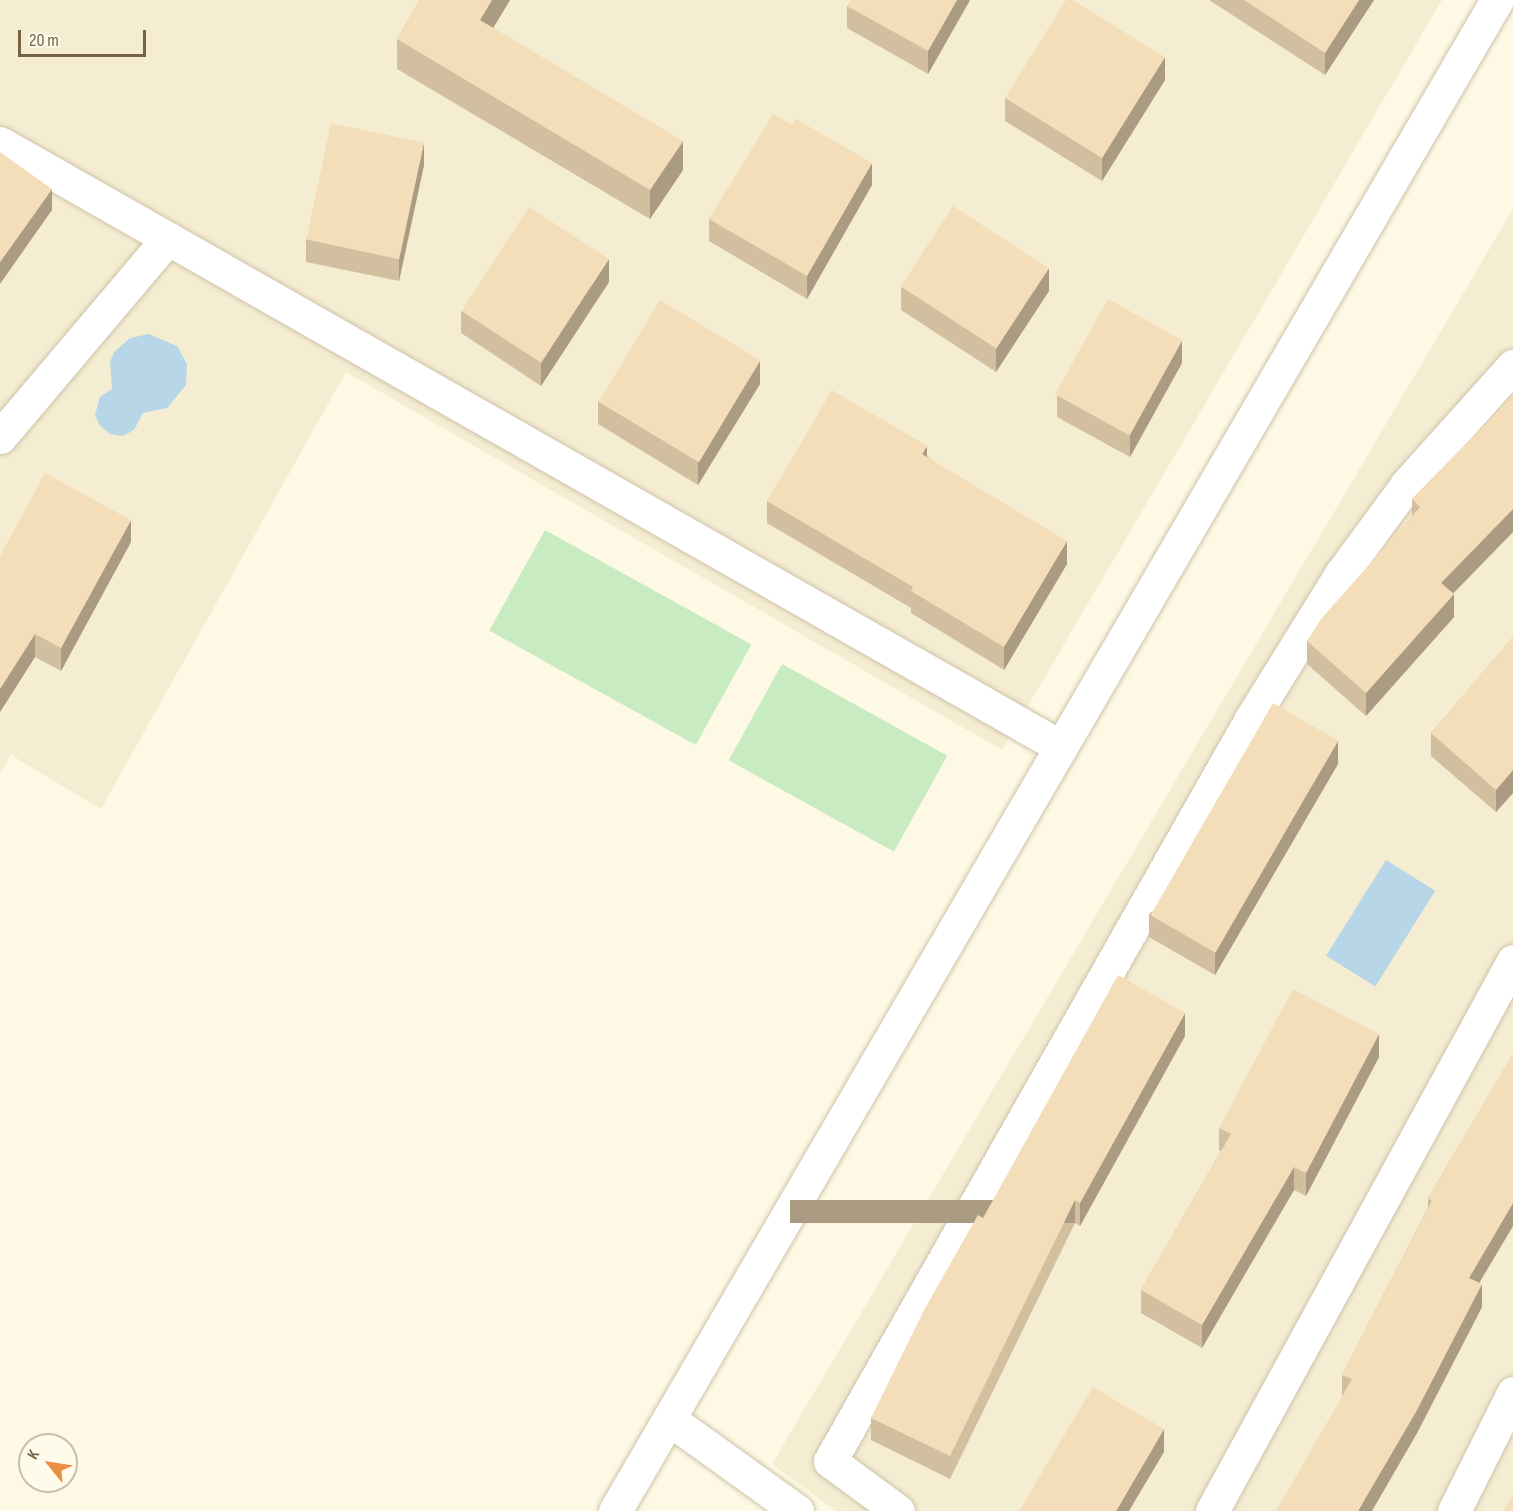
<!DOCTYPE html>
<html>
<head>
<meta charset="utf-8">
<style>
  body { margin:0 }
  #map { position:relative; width:1513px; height:1511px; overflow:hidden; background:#fdf9e4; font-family:"Sofia Sans Condensed",sans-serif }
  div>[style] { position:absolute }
  .residential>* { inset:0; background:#f5edd2 }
  .green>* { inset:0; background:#c9ebc1; transform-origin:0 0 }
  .water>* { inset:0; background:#b7d6e7; transform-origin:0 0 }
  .roads { filter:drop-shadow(0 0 2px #cfc2aa) drop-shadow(0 0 2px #cfc2aa) }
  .street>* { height:33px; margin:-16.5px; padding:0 16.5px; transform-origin:16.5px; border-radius:16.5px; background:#fff }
  .secondary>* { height:33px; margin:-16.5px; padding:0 16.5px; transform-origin:16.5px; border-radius:16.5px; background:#fff }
  .wall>* { inset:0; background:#d2bfa0 }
  .shaded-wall>* { inset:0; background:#ab9b82; transform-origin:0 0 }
  .building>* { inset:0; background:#f4deba; transform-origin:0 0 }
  span { translate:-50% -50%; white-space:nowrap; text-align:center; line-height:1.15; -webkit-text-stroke:5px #fffbeb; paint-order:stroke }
  .north { position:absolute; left:18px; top:1433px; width:60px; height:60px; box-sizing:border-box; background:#fffbeb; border:2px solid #c9beaa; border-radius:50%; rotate:300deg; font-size:16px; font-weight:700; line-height:24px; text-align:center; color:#776348 }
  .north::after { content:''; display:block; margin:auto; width:21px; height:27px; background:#ec8e44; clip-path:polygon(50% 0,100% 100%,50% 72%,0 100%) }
  .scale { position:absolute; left:18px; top:30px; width:128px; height:27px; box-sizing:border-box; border:3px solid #776348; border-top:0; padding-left:8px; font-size:18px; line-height:21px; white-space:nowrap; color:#776348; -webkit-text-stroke:4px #fffbeb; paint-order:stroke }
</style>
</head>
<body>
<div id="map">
  <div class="residential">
    <i style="clip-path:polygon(0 0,1442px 0,1002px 750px,346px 372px,101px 809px,11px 755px,0 773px)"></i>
    <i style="clip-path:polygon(1513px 209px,1513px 1511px,836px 1511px,772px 1464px)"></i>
  </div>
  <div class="green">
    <i style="left:545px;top:530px;width:236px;height:115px;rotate:29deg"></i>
    <i style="left:782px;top:664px;width:189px;height:110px;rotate:29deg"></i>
  </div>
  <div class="water">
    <i style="clip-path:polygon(149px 334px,177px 346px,187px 364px,186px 385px,167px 408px,143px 413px,134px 430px,123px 436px,110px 434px,100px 426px,95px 415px,100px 397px,112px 389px,110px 362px,114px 352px,130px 338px)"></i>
    <i style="left:1386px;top:860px;width:58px;height:113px;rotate:32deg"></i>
  </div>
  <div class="roads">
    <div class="street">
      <i style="left:0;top:143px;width:1221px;rotate:29.65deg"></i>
      <i style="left:0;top:437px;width:260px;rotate:-49.8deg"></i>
      <i style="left:669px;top:1419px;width:158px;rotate:35.7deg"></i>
      <i style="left:898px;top:1511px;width:84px;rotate:-143.7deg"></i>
      <i style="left:830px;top:1461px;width:853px;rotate:-60.43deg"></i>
      <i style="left:1251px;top:719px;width:171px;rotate:-58.2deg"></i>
      <i style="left:1341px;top:574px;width:112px;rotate:-53.7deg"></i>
      <i style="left:1407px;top:484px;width:159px;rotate:-48.1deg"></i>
      <i style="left:1212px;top:1511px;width:627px;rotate:-61.31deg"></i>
      <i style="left:1454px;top:1511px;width:132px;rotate:-63.4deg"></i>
    </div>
    <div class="secondary">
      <i style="left:615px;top:1511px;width:1750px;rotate:-59.73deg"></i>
    </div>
  </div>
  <div class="wall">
    <i style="clip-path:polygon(420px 0,510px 0,493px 28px,683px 170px,650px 219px,397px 69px,397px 39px)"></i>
    <i style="clip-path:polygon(970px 0,928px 74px,847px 28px,847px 6px)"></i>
    <i style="clip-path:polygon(1209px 0,1374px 0,1325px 75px)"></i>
    <i style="clip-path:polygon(1165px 80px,1102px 181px,1005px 121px,1005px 98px)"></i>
    <i style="clip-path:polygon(792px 125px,872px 185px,807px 299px,709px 241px,709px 219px)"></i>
    <i style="clip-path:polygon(424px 165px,399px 281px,306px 262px,306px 239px)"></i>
    <i style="clip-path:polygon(609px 282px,541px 386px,461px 333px,461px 311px)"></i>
    <i style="clip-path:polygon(901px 287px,1049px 291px,996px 372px,901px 310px)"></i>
    <i style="clip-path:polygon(1182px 363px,1130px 457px,1057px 417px,1057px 395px)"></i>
    <i style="clip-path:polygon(760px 384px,698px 485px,598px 424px,598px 401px)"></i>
    <i style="clip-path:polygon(1513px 396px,1513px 532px,1453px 593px,1454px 617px,1366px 716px,1307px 664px,1307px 641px,1412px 516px,1412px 499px)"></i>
    <i style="clip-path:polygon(927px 456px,1067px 564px,1004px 670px,911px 613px,911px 608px,767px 523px,767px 501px)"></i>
    <i style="clip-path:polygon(131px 542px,61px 671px,35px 657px,0 712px,0 556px)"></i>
    <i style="clip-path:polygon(1513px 637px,1513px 793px,1496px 812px,1431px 756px,1431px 733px)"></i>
    <i style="clip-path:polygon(1338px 764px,1215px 975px,1149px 937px,1149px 914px)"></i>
    <i style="clip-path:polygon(1185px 1036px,1080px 1226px,1075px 1223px,950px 1479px,871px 1440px,871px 1418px,983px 1218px)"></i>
    <i style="clip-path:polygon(1513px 1054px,1513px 1226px,1479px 1283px,1482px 1307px,1416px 1435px,1342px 1396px,1342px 1375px,1428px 1208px,1428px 1198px)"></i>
    <i style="clip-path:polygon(1379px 1057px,1306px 1196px,1294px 1190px,1202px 1348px,1141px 1313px,1141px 1290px,1221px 1151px,1219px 1150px,1219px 1128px)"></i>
  </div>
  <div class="shaded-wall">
    <i style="clip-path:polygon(492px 0,510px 0,480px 50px,480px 20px)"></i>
    <i style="clip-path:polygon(957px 0,970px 0,928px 74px,928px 51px)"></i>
    <i style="clip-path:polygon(1359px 0,1374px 0,1325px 75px,1325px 53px)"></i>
    <i style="clip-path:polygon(1165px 57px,1165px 80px,1102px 181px,1102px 158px)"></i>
    <i style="clip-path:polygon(683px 141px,683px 170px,650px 219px,650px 190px)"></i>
    <i style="clip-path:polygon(424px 142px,424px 165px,399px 281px,399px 258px)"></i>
    <i style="clip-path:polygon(872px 163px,872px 185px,807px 299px,807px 276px)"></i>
    <i style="clip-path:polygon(52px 189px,52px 210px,0 284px,0 262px)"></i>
    <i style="clip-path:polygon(609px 259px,609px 282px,541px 386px,541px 363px)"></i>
    <i style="clip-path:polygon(1049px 268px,1049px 291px,996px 372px,996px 349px)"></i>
    <i style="clip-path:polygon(1182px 340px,1182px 363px,1130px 457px,1130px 435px)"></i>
    <i style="clip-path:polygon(760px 361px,760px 384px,698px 485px,698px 462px)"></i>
    <i style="clip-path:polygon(927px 446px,927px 469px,922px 454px)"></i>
    <i style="clip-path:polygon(1513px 509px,1513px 532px,1441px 606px,1441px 583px)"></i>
    <i style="clip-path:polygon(131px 520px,131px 542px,61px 671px,61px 648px)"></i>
    <i style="clip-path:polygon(1067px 541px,1067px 564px,1004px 670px,1004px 647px)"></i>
    <i style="clip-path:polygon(1454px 594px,1454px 617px,1366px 716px,1366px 693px)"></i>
    <i style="clip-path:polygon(35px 634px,35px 657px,0 712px,0 689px)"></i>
    <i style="clip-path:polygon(1338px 741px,1338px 764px,1215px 975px,1215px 952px)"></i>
    <i style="clip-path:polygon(1513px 770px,1513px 793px,1496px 812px,1496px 790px)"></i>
    <i style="clip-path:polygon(1185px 1013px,1185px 1036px,1080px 1226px,1080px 1203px)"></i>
    <i style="clip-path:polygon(1379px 1034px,1379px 1057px,1306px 1196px,1306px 1173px)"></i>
    <i style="clip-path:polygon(1294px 1167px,1294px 1190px,1202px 1348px,1202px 1325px)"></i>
    <i style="left:1075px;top:1200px;width:23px;height:285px;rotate:90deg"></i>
    <i style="clip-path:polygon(1513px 1203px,1513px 1226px,1469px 1300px,1469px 1278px)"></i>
    <i style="clip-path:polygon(1482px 1284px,1482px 1307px,1416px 1435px,1372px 1511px,1358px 1511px)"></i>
    <i style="clip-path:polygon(1164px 1429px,1164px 1452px,1129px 1511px,1116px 1511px)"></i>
  </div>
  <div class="building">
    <i style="clip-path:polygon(420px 0,492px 0,480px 20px,683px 141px,650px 190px,397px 39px)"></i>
    <i style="clip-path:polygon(851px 0,957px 0,928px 51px,847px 6px)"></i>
    <i style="clip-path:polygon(1066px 0,1072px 0,1165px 57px,1102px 158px,1005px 98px)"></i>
    <i style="clip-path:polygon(1244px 0,1359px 0,1325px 53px)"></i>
    <i style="clip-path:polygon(773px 114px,792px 125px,796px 119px,872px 163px,807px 276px,709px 219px)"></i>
    <i style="left:331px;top:123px;width:95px;height:119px;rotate:12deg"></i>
    <i style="clip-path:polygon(0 152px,52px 189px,0 262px)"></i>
    <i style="left:953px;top:206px;width:114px;height:96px;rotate:33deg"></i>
    <i style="left:529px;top:207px;width:95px;height:124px;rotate:33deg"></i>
    <i style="left:1108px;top:299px;width:85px;height:109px;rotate:29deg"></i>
    <i style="left:660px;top:300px;width:117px;height:119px;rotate:31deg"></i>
    <i style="clip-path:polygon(832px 390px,927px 446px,922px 454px,1067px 541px,1004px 647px,911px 591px,913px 587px,767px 501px)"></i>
    <i style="clip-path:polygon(1513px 396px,1513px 509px,1441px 583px,1454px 594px,1366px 693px,1307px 641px,1321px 619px,1420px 507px,1412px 499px)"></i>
    <i style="clip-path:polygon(45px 473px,131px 520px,61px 648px,35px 634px,0 689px,0 556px)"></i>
    <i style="clip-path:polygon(1513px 637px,1513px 770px,1496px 790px,1431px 733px)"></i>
    <i style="left:1273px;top:703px;width:75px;height:245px;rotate:30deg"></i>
    <i style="clip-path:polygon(1118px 975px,1185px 1013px,1080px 1203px,1075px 1200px,950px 1456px,871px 1418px,924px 1310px,978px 1215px,983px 1218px)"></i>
    <i style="clip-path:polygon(1293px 989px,1379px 1034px,1306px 1173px,1294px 1167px,1202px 1325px,1141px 1290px,1231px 1134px,1219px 1128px)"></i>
    <i style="clip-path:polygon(1513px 1054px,1513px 1203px,1469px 1278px,1482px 1284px,1416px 1412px,1358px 1511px,1276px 1511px,1352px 1379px,1342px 1375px,1432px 1201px,1428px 1198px)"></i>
    <i style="clip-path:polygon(1093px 1387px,1164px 1429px,1116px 1511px,1019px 1511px)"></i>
    <i style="clip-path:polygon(1513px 1494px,1513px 1511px,1504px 1511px,1504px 1510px)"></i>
  </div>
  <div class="north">K</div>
  <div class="scale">20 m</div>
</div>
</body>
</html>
